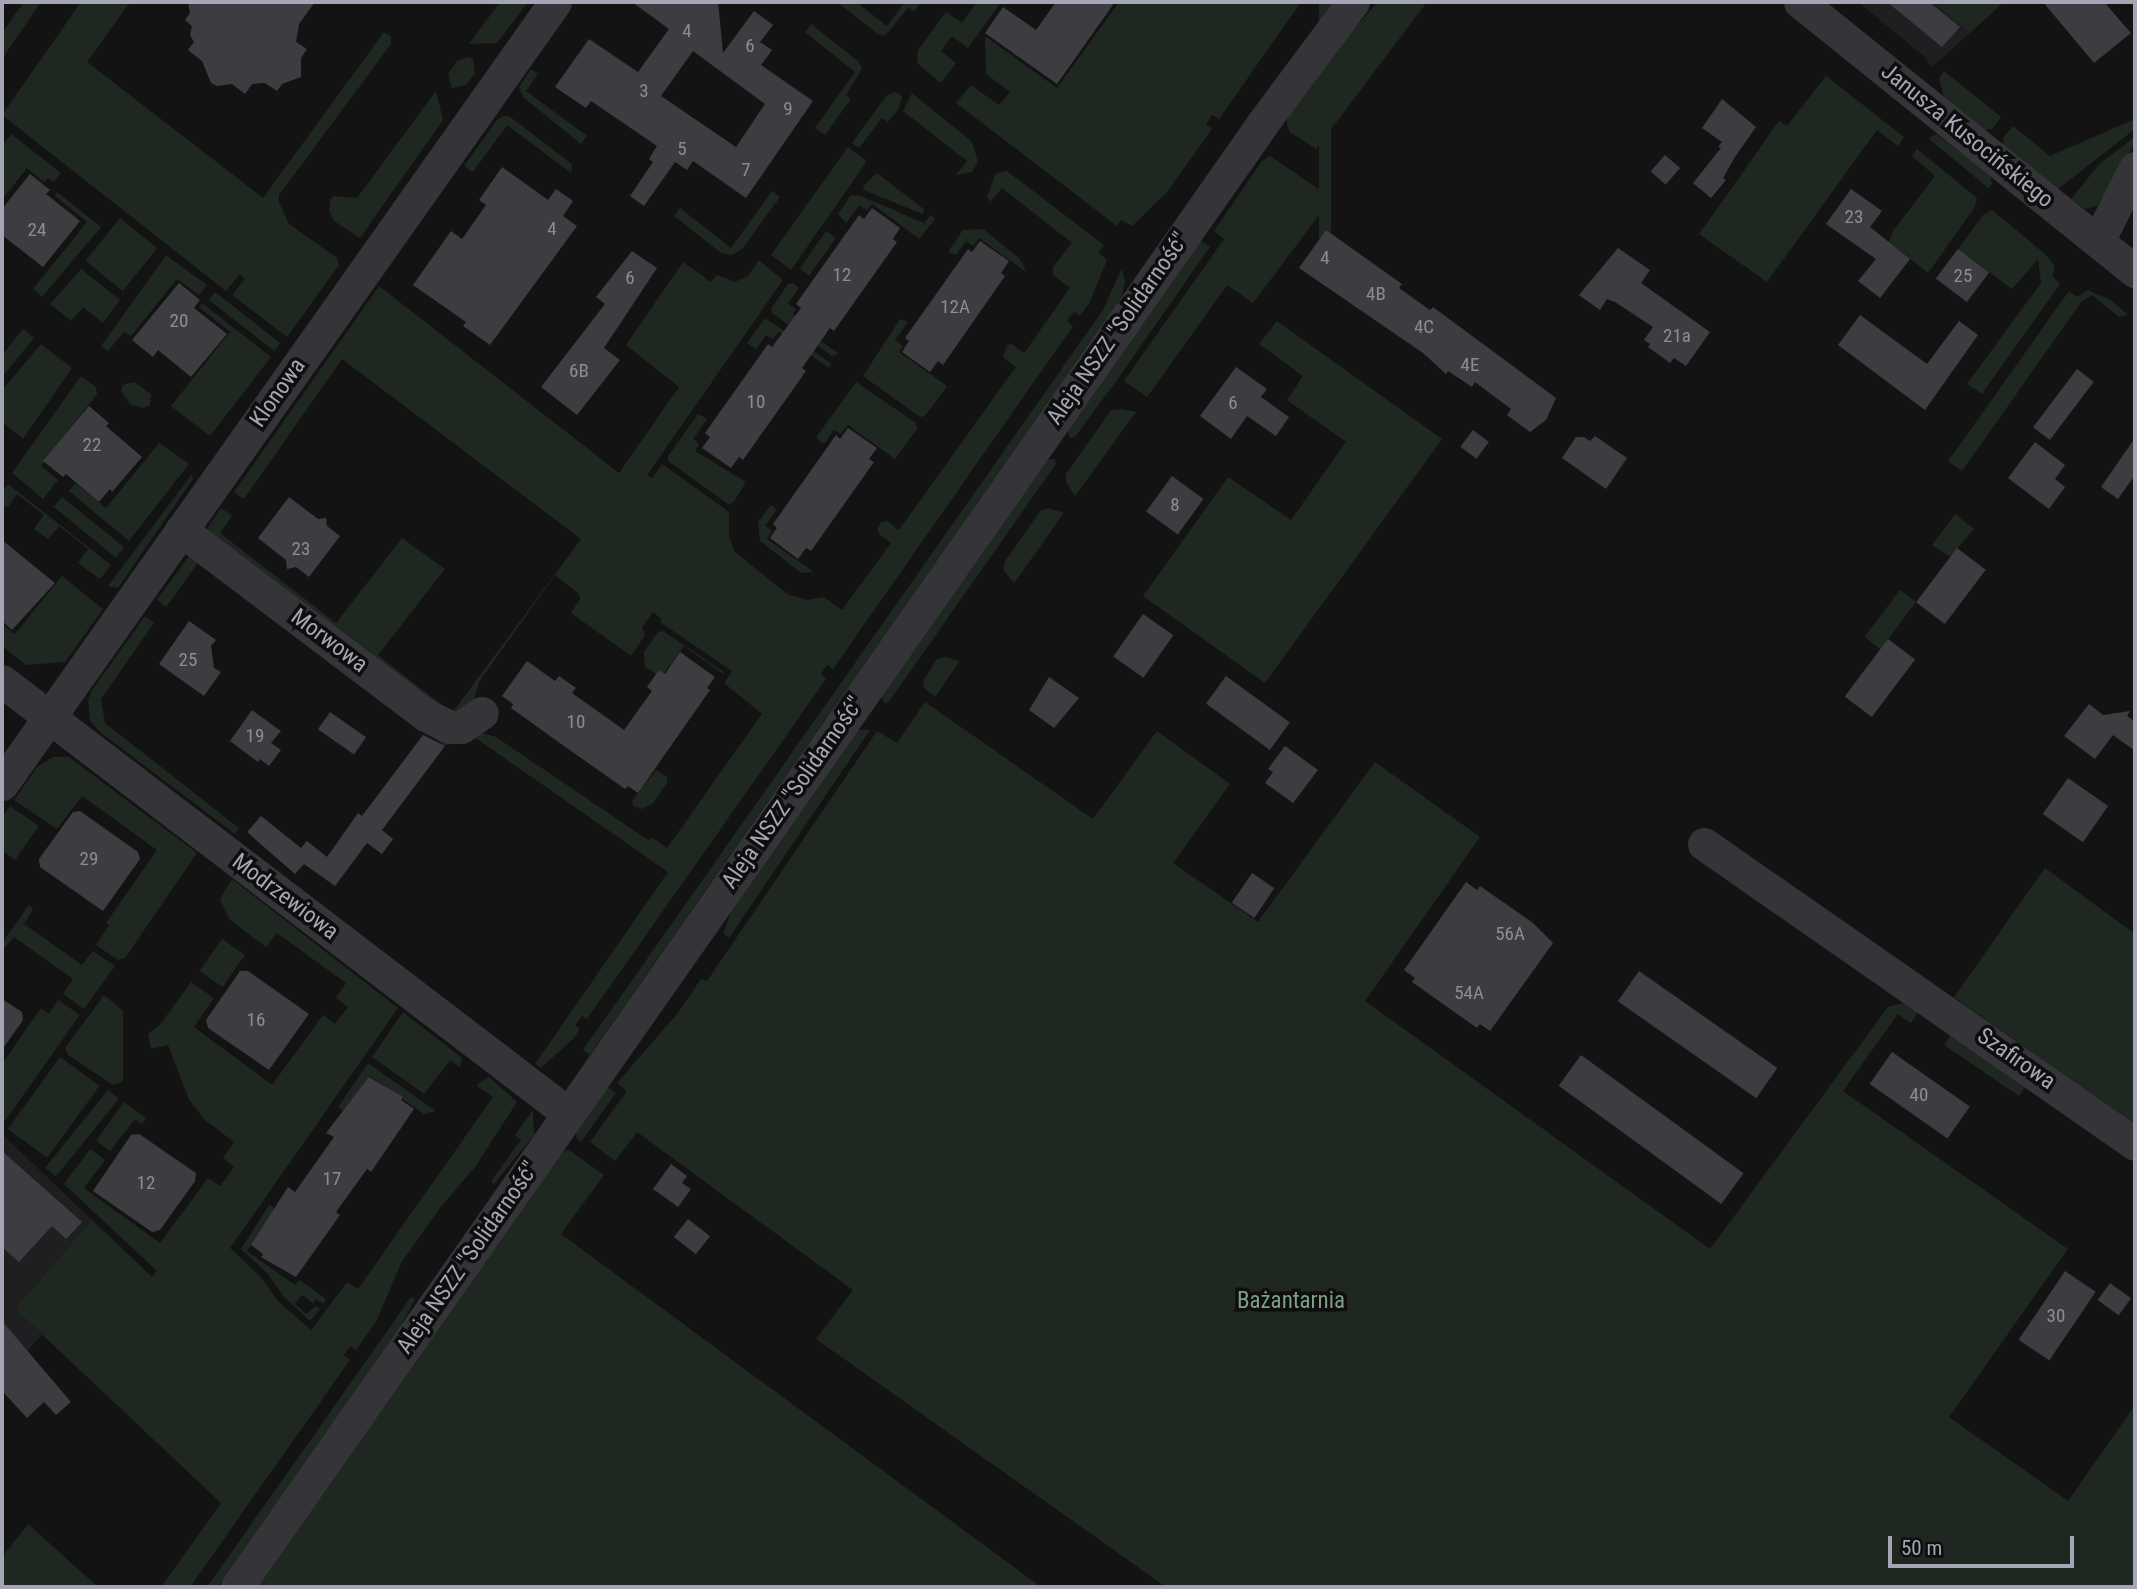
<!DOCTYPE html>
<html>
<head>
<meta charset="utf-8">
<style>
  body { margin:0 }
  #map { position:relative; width:2137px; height:1589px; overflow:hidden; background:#131314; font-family:"Roboto Condensed",sans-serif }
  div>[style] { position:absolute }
  .built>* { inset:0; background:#1f1f21 }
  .green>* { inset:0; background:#1f2721; transform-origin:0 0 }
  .building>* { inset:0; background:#3d3d41; transform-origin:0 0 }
  .minor>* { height:33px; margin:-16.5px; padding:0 16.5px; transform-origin:16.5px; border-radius:16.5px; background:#343439 }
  span { translate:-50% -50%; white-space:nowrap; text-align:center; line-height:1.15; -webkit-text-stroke:7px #0e0e0f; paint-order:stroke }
  .number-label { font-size:19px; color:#8b8c98 }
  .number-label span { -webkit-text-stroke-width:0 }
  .street-label { font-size:23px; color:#a5a6b5 }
  .park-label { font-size:23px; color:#7c9f86 }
  .frame { position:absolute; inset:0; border:4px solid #a5a6b5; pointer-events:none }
  .scale { position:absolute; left:1888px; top:1536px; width:186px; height:32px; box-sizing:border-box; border:4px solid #a5a6b5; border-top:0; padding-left:9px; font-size:21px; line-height:24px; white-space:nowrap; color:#a5a6b5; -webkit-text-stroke:5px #0e0e0f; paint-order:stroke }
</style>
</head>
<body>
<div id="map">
  <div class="built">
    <i style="clip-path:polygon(1858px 2px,1932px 2px,1970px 33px,1932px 67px,1924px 56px)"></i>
    <i style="clip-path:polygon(2px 1134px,92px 1220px,15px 1309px,42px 1335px,2px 1379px)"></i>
  </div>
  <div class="green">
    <i style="clip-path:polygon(24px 2px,41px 2px,2px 59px,2px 33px)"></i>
    <i style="clip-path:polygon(81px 2px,130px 2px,87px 62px,263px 198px,384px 32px,391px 37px,391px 44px,279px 195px,279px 202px,289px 224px,337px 258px,339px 265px,287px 337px,232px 295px,245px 279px,240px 274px,226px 291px,2px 115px)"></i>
    <i style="clip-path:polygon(500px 2px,528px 2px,497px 43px,469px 44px)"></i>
    <i style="clip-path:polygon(837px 2px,856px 2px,887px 26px,905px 2px,921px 2px,914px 12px,908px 8px,885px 36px,878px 34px)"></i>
    <i style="clip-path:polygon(977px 2px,1001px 2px,968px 48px,952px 36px,941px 51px,956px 63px,941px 83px,917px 63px,918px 50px,946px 12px,962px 23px)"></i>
    <i style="clip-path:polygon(1119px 2px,1301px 2px,1219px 119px,1212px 115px,1206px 124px,1212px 129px,1167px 192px,1132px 226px,1121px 220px,1117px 226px,956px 103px,971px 85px,999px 105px,1010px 92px,986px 74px,985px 36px,1057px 88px)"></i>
    <i style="left:1319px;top:2px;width:12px;height:248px"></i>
    <i style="clip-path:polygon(1378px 2px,1427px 2px,1316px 149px,1290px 132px,1287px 125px,1287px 114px,1325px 61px)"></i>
    <i style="clip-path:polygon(1932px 2px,2004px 2px,1970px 33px)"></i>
    <i style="clip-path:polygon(811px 24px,858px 61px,862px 69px,846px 95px,851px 99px,825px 135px,815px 128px,855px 72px,805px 32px)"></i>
    <i style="clip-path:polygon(467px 57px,473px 59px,475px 73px,466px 85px,452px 88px,448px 74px,457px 61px)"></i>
    <i style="clip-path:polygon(531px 69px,538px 74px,526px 91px,587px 136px,581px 144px,523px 97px,519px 87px)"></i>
    <i style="clip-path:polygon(1944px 71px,2001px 117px,1992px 129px,1984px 130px,1944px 98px,1939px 78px)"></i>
    <i style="clip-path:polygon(1826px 76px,1904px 137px,1898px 146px,1877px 130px,1767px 282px,1699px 234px,1779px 121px,1787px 126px)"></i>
    <i style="clip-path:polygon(436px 91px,443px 120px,360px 238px,334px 221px,329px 211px,330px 201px,333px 196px,357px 198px)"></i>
    <i style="clip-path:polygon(895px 92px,902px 96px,899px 108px,888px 122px,882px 118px,859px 148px,852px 143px,887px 95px)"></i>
    <i style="clip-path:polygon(912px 93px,972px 142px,978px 162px,972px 172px,956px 175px,967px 161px,903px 111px)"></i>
    <i style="clip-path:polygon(503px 116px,509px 116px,572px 164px,571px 173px,507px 125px,473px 172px,464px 166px,497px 120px)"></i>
    <i style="clip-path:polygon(2135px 119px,2135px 129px,2058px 189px,2004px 146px,2003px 138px,2013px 126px,2050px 156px)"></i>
    <i style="clip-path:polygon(11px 134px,61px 173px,54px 182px,48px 178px,44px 182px,27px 168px,2px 200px,2px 146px)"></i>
    <i style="clip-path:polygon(1936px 134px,1990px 174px,1992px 184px,1988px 188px,1928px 138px)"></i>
    <i style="clip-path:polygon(2135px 137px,2135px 143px,2097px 206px,2085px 209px,2071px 199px,2100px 163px)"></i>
    <i style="clip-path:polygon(848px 147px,866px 160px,865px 164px,791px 270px,771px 255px)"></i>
    <i style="clip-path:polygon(1917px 149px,1977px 198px,1975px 207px,1928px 273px,1889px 242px,1893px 231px,1935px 176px,1912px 156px)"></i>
    <i style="clip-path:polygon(1270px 156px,1332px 198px,1253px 303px,1227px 285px,1147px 397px,1124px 381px,1224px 239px,1214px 231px,1262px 161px)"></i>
    <i style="clip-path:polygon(1007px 171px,1104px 245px,1098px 252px,1107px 260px,1090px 302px,1080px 316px,1074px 312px,1067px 321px,1073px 326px,833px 669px,827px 665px,821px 674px,826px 679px,587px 1019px,582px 1016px,575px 1025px,580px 1029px,573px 1039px,541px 1068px,535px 1064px,668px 872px,477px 739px,461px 736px,445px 746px,198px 563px,166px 607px,157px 600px,188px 557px,194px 556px,461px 736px,482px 733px,496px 737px,648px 840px,653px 838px,667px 848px,762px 714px,724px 683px,732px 671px,660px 622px,662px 619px,653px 612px,642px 627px,645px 635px,631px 656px,571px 613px,580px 599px,579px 594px,555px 575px,479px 682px,473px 704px,454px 717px,209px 535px,208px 527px,221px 508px,232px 516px,220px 533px,336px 623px,402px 538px,445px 569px,378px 655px,452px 713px,581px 539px,342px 359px,244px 499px,234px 492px,379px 286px,619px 473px,679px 387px,626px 345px,683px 262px,711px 282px,717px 275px,735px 282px,748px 276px,759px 260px,783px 280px,647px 475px,652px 478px,662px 464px,729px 512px,729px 537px,735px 552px,787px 594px,807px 600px,824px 597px,842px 610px,891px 543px,879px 534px,877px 529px,881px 522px,887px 521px,899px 530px,1016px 367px,1003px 357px,1007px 345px,1011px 344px,1024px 353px,1070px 288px,1053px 275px,1053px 267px,1072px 243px,1002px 188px,990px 202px,987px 196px,996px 173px)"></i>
    <i style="clip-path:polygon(877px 173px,925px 210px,922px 214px,864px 190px,863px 186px)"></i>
    <i style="clip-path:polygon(772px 191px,780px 197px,743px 248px,732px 255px,721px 253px,674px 216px,680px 208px,731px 248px)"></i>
    <i style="clip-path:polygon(57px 192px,101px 227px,42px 297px,33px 289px,87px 222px,55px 196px)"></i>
    <i style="clip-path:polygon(851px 195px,861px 196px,924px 223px,931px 215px,935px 219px,919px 239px,872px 204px,867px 210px,859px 205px,846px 223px,838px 214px)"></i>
    <i style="clip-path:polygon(1992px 210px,2045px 254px,2055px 266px,2052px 276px,2060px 284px,1982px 394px,1967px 384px,2041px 283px,2038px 259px,2012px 289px,1958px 249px,1983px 215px)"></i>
    <i style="left:120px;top:218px;width:48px;height:55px;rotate:39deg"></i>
    <i style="clip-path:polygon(983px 229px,1020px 259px,1026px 272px,979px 238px,973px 246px,966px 241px,956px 255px,950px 253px,949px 250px,963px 230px)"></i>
    <i style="left:826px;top:231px;width:12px;height:46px;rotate:35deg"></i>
    <i style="clip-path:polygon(1198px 239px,1210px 247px,1117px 380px,1075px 437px,1070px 438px,1067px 429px)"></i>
    <i style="clip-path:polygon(166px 255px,207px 285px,199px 295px,177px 279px,131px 336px,124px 332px,108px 351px,101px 346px)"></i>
    <i style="clip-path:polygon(1122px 268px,1125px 282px,1121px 298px,590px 1055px,583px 1050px,1103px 310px)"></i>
    <i style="clip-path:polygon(81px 269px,120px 300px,103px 323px,83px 307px,71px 321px,50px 304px)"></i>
    <i style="clip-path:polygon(793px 283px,799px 288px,788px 304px,796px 309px,793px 314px,798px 318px,795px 323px,838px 353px,836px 355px,832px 356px,772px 313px,771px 309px,788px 284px)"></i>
    <i style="clip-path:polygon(2088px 290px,2112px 301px,2128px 315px,2119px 317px,2092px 295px,2082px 301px,1962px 471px,1948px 461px,2069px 291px,2077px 297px)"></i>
    <i style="left:215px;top:292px;width:83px;height:10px;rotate:38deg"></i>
    <i style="clip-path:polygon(202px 303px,271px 357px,210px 436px,171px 406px,230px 332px,199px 307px)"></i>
    <i style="clip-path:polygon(765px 318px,832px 364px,829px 368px,779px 332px,773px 339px,766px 335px,756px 349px,747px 343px)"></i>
    <i style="clip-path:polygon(900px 319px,908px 322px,895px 340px,903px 346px,899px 352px,947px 386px,925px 416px,920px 417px,863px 376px)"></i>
    <i style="clip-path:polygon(1277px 321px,1442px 439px,1265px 683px,1143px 596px,1228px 477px,1291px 520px,1346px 442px,1287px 400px,1303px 376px,1259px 344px)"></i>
    <i style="clip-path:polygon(23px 329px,34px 338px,2px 377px,2px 355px)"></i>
    <i style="clip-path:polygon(41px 344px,72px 368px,23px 439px,2px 422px,2px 390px)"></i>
    <i style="clip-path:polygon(81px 376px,96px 387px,97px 394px,41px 466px,58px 480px,43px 499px,12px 473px)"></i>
    <i style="clip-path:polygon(134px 382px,151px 394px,150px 405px,143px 408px,130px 404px,121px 391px,123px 385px)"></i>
    <i style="clip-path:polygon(856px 382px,916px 423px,917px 429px,895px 459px,848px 425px,841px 434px,834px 430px,824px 444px,818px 440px,817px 436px)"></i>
    <i style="clip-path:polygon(1122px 409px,1136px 412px,1075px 496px,1066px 482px,1066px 474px,1111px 410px)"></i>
    <i style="clip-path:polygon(698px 414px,707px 419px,693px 439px,699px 444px,695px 451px,746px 482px,733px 503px,728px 504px,668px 461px,668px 456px)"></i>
    <i style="clip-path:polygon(159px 443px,189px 464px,129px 541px,69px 491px,75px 483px,106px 508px)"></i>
    <i style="clip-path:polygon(1055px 459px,1056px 464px,888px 703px,884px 703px,881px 695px,1045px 460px)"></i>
    <i style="clip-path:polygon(192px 474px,193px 479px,118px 588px,108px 586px)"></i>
    <i style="clip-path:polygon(8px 484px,111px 565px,100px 579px,78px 563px,88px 549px,59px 526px,48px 539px,34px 529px,44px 515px,17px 494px,7px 508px,2px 504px,2px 492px)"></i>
    <i style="left:62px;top:497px;width:80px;height:13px;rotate:39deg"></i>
    <i style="clip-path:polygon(771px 505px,777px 510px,765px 526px,772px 531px,767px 539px,814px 572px,801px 573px,760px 541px,758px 522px)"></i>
    <i style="clip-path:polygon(1048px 508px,1064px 513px,1014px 583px,1004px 571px,1004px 563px,1040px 511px)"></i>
    <i style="clip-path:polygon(1955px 514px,1974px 529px,1950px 557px,1932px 545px)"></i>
    <i style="clip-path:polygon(62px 576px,103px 609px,65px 662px,26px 665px,2px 646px,2px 624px,15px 634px)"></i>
    <i style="left:1900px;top:590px;width:20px;height:59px;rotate:37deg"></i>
    <i style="clip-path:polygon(145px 616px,154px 623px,101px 699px,105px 723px,239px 828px,235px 834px,101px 733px,90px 721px,88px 700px,92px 690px)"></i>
    <i style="clip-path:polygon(663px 631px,724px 672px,723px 674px,684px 646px,661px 677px,645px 667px,644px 652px,658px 632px)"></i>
    <i style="clip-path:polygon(945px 657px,960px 661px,935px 697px,924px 688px,923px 681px,937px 659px)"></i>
    <i style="clip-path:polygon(925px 702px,1093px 819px,1157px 731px,1230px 784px,1173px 863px,1258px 922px,1375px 762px,1480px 837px,1365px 1001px,1710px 1249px,1888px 1007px,1910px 1001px,1921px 1008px,1911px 1023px,1898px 1014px,1843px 1091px,2068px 1249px,1949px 1417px,2068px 1501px,2135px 1405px,2135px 1587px,1166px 1587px,816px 1339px,853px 1290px,637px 1132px,615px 1161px,590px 1142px,627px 1091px,617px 1083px,677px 1014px,701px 979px,707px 981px,877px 731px,897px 743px)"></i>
    <i style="clip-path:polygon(859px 730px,870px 730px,729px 938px,723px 934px,733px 907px,853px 732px)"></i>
    <i style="clip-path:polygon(53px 757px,69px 757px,197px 853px,125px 958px,118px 960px,96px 945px,109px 925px,106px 923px,157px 850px,82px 796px,57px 829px,14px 800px,38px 766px)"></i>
    <i style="clip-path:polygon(656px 770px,667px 777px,667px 783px,653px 803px,642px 809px,633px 806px,632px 801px)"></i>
    <i style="clip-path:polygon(10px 806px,39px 826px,15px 860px,2px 850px,2px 818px)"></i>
    <i style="clip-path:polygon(2045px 868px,2135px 934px,2135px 1126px,1954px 997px)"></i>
    <i style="clip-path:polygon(232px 879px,398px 1008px,230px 1248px,261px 1277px,278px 1301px,311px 1330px,347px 1282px,358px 1289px,493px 1097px,477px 1086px,480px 1082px,489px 1077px,517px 1102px,475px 1167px,440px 1208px,401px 1263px,377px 1320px,356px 1350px,350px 1346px,344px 1355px,350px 1360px,190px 1587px,161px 1587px,221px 1503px,15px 1309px,92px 1220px,152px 1277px,157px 1271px,64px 1184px,90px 1149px,105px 1160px,84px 1188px,160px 1243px,208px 1178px,220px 1186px,234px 1167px,223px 1158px,234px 1142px,205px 1120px,189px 1100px,168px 1045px,151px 1049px,148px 1034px,159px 1026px,191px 982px,214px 998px,194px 1027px,272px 1085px,323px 1015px,335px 1024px,348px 1007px,336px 998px,346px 983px,277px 933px,266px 947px,229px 919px,220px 899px)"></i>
    <i style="clip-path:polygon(29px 905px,33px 909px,24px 924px,82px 965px,93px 951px,115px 966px,84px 1009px,63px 994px,73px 979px,14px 937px,2px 951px,2px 943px)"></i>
    <i style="left:222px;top:939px;width:28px;height:39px;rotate:35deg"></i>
    <i style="clip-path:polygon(104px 995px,123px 1011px,123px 1081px,113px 1085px,68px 1055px,65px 1048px)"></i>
    <i style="clip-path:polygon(58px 1000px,80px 1015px,2px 1125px,2px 1064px,41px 1008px,49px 1014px)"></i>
    <i style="clip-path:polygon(403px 1012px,462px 1058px,460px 1067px,450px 1060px,424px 1094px,372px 1057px)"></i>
    <i style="clip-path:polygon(1955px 1029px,2028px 1083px,2019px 1096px,1944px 1045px)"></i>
    <i style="left:60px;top:1057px;width:49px;height:89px;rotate:36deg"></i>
    <i style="clip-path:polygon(368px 1063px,436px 1111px,424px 1114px,370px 1076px,344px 1111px,338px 1107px)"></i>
    <i style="clip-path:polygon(605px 1085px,616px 1093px,581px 1142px,577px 1139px,575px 1129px)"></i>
    <i style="left:108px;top:1090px;width:14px;height:100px;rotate:39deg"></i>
    <i style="clip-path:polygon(124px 1102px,146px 1118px,142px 1124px,135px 1119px,110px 1151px,96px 1141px)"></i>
    <i style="clip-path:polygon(533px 1110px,534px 1135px,494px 1184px,491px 1181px,521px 1140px,515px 1135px)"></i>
    <i style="clip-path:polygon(569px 1150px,604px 1175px,561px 1234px,1041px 1587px,254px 1587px,558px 1152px)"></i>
    <i style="clip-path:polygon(269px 1205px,276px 1209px,247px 1251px,295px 1285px,300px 1280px,326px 1299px,323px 1304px,316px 1299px,313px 1303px,302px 1295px,295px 1304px,306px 1314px,316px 1306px,320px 1309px,312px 1319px,309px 1320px,284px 1297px,268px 1274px,241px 1249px)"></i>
    <i style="clip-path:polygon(411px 1297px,415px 1299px,400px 1327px,303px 1467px,218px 1587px,207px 1587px)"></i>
    <i style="clip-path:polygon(28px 1524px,98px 1587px,2px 1587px,2px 1557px)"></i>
  </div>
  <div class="building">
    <i style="clip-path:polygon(188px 2px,315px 2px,299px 24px,296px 42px,307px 49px,301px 58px,301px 77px,282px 84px,277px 91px,265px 83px,252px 84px,245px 94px,232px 84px,217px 86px,211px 83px,202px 61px,188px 50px,194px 42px,190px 35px,192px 26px,185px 20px,190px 13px)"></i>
    <i style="clip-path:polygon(evenodd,632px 2px,718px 2px,723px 53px,754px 11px,773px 25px,760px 42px,772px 50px,761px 65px,813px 101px,746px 198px,693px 161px,687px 170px,675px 162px,644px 206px,630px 196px,653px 162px,649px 159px,657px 146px,591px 101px,586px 108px,555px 87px,589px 39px,638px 72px,669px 29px,632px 2px,693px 51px,765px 104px,736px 147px,661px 96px,693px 51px)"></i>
    <i style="clip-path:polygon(1056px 2px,1115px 2px,1057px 84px,985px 33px,1003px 7px,1036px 30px)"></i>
    <i style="clip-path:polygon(1887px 2px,1929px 2px,1960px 27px,1942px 47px)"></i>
    <i style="clip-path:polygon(2043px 2px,2104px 2px,2131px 33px,2094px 63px)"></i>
    <i style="clip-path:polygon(1722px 99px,1756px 127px,1735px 157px,1723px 178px,1726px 180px,1711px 198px,1693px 183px,1721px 148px,1718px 147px,1722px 142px,1702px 128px)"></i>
    <i style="left:1665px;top:155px;width:20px;height:22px;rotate:41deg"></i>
    <i style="clip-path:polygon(502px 167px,548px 200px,556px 189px,573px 201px,563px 216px,577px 226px,490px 345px,463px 326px,466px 322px,413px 285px,451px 231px,462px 239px,486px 205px,479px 200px)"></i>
    <i style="clip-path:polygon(30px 174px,50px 190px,46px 194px,80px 221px,43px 267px,2px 235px,2px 209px)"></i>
    <i style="clip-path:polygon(1851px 189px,1882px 211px,1870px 227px,1910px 259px,1880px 298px,1858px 281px,1876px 259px,1826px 224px)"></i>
    <i style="clip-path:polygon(872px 208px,900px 228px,893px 239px,897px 242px,834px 331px,830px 328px,802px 368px,806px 371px,743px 460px,739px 457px,731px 468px,702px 448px,710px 437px,705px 433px,768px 344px,772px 347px,801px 308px,796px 304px,859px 215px,864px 219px)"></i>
    <i style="clip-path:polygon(1326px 230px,1402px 284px,1399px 288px,1430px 310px,1433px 307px,1556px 398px,1546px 420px,1530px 432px,1507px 415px,1511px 409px,1475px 382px,1472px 387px,1448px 371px,1446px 374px,1423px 353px,1299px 268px)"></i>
    <i style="clip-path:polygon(980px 241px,1009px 261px,1001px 273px,1005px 276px,943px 365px,938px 361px,930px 372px,902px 352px,909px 341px,905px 338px,968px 249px,972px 252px)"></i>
    <i style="clip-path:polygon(1618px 248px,1650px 270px,1641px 283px,1710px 332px,1686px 366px,1674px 358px,1670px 363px,1648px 347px,1650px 344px,1644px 340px,1653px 327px,1615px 302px,1607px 299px,1600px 310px,1579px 295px)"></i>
    <i style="left:1958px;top:249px;width:39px;height:37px;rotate:37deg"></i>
    <i style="clip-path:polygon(632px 251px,657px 268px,604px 348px,620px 360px,577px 415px,541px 387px,605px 304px,596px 297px)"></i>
    <i style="clip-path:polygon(179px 283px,200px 300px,194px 308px,227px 334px,191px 377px,158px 350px,153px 357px,132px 340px)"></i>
    <i style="clip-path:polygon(1860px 315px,1927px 364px,1959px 321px,1978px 335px,1925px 410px,1838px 345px)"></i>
    <i style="clip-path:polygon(1236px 367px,1267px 389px,1261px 397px,1289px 417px,1276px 436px,1247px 416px,1231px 439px,1200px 416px)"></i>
    <i style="left:2077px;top:369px;width:21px;height:73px;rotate:37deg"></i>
    <i style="clip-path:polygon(89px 406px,109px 423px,106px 426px,142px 457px,112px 492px,110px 489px,99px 502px,66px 474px,63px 477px,43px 461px)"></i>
    <i style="clip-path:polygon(848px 428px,877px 448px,869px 459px,874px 462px,811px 551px,806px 548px,798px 559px,770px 538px,777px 528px,773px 524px,836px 435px,840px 439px)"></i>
    <i style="left:1473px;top:430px;width:20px;height:21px;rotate:37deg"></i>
    <i style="clip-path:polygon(1595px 436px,1627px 458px,1606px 489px,1562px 458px,1576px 437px,1584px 437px,1590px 441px)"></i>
    <i style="clip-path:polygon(2135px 438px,2135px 475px,2118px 499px,2101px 487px)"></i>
    <i style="clip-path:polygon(2035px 442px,2065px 465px,2055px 479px,2065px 487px,2049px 509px,2008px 478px)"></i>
    <i style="left:1172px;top:476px;width:39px;height:44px;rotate:36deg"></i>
    <i style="clip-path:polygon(289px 497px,318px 519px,326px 518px,327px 526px,340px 536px,309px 577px,296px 567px,287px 569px,286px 560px,258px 538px)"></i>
    <i style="clip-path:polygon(2px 540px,55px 583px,12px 630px,2px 621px)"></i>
    <i style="left:1957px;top:548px;width:36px;height:68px;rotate:37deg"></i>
    <i style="left:1143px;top:614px;width:37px;height:52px;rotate:35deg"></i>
    <i style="clip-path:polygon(189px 621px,216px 640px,211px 646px,214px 668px,221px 672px,204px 696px,159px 664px)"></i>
    <i style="left:1888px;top:639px;width:34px;height:72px;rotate:37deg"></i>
    <i style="clip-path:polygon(680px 652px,715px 677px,707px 688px,710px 690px,638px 793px,628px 786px,625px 789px,557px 741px,511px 708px,513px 704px,502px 696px,527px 661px,555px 681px,559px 676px,576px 688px,572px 693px,624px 730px,652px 691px,647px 687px,659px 670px,665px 674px)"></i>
    <i style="left:1226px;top:676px;width:79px;height:34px;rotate:36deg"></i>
    <i style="clip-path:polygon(1049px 677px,1079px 698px,1054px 728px,1029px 710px)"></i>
    <i style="clip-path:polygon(2089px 704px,2103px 715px,2130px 711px,2127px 716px,2135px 722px,2135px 751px,2113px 735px,2095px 759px,2064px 736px)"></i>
    <i style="clip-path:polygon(252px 710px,281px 731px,271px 743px,281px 750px,269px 766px,260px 759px,258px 762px,230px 741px)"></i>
    <i style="left:330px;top:712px;width:44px;height:21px;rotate:35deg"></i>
    <i style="clip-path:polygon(423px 735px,445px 746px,382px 830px,393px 839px,382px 854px,367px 843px,335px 886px,304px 864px,295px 874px,247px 832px,261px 816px,301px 848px,307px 841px,327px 857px,358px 813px,362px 816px)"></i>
    <i style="clip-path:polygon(1285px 746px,1318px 770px,1293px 803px,1265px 783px,1273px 772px,1268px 769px)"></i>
    <i style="left:2068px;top:778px;width:49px;height:44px;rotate:35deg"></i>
    <i style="clip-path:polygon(80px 811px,138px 852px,140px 859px,103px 911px,40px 867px,39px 859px,73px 812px)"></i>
    <i style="left:1252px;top:873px;width:27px;height:36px;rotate:34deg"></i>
    <i style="clip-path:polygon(1466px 882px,1477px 890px,1480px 886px,1533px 923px,1553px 943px,1490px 1031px,1480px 1024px,1477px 1028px,1412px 982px,1415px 978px,1404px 970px)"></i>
    <i style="clip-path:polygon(240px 971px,248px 971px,309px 1014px,269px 1070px,208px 1028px,206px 1020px)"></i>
    <i style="left:1639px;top:971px;width:169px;height:37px;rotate:35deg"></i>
    <i style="clip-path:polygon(2px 999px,22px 1012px,23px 1020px,2px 1050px)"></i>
    <i style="left:1892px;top:1052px;width:95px;height:39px;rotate:35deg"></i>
    <i style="left:1581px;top:1055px;width:201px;height:38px;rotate:36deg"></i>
    <i style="clip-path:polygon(369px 1077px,403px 1097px,401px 1100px,414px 1109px,371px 1172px,367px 1169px,336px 1212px,340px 1215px,296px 1277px,261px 1257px,263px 1254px,251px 1245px,288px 1187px,295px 1192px,334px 1137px,326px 1133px)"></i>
    <i style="clip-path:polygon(139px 1134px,196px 1173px,195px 1181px,160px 1230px,152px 1232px,93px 1191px,131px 1135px)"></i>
    <i style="clip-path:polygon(2px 1151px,82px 1222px,66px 1239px,52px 1226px,19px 1262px,2px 1247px)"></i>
    <i style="clip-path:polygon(671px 1164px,687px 1176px,682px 1183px,691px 1189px,678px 1207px,653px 1189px)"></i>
    <i style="left:688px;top:1219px;width:28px;height:23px;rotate:38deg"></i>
    <i style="left:2065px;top:1271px;width:37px;height:83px;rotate:34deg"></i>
    <i style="left:2110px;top:1283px;width:26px;height:21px;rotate:36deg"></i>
    <i style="clip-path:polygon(2px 1321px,71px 1402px,56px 1415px,44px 1402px,27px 1418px,2px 1391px)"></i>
  </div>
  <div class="minor">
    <i style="left:1800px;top:2px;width:430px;rotate:38.8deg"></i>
    <i style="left:2098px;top:241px;width:82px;rotate:-63.1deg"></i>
    <i style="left:181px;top:530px;width:307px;rotate:37.1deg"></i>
    <i style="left:426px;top:715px;width:27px;rotate:27deg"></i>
    <i style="left:450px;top:727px;width:11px"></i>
    <i style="left:461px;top:727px;width:25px;rotate:-34deg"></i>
    <i style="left:2px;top:681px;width:713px;rotate:37.37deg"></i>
    <i style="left:2px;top:784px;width:958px;rotate:-54.73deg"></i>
    <i style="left:1704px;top:844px;width:525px;rotate:34.84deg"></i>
    <i style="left:237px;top:1587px;width:1786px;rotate:-54.98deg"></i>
    <i style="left:1262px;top:124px;width:152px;rotate:-53.3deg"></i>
  </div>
  <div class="number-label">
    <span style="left:687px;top:31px">4</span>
    <span style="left:750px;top:46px">6</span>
    <span style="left:644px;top:91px">3</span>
    <span style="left:788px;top:109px">9</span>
    <span style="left:682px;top:149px">5</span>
    <span style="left:746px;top:170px">7</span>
    <span style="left:1854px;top:217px">23</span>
    <span style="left:552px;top:229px">4</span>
    <span style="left:37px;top:230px">24</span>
    <span style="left:1325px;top:258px">4</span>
    <span style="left:842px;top:275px">12</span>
    <span style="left:1963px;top:276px">25</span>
    <span style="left:630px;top:278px">6</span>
    <span style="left:1376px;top:294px">4B</span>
    <span style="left:955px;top:307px">12A</span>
    <span style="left:179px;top:321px">20</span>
    <span style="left:1424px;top:327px">4C</span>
    <span style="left:1677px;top:336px">21a</span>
    <span style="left:1470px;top:365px">4E</span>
    <span style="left:579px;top:371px">6B</span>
    <span style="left:756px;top:402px">10</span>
    <span style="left:1233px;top:403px">6</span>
    <span style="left:92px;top:445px">22</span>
    <span style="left:1175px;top:505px">8</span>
    <span style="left:301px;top:549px">23</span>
    <span style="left:188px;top:660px">25</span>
    <span style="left:576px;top:722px">10</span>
    <span style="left:255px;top:736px">19</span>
    <span style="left:89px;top:859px">29</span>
    <span style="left:1510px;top:934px">56A</span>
    <span style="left:1469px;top:993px">54A</span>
    <span style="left:256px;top:1020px">16</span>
    <span style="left:1919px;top:1095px">40</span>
    <span style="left:332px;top:1179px">17</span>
    <span style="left:146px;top:1183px">12</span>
    <span style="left:2056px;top:1316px">30</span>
  </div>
  <div class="street-label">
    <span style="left:1967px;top:136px;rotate:39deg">Janusza Kusocińskiego</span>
    <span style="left:1118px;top:329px;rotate:-55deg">Aleja NSZZ "Solidarność"</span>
    <span style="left:278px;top:393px;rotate:-55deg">Klonowa</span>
    <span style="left:329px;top:641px;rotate:37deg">Morwowa</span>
    <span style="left:793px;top:793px;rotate:-55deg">Aleja NSZZ "Solidarność"</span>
    <span style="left:285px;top:897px;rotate:37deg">Modrzewiowa</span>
    <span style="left:2016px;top:1059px;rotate:35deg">Szafirowa</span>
    <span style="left:468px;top:1258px;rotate:-55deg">Aleja NSZZ "Solidarność"</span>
  </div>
  <div class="park-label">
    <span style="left:1291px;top:1301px">Bażantarnia</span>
  </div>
  <div class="frame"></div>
  <div class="scale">50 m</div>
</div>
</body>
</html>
